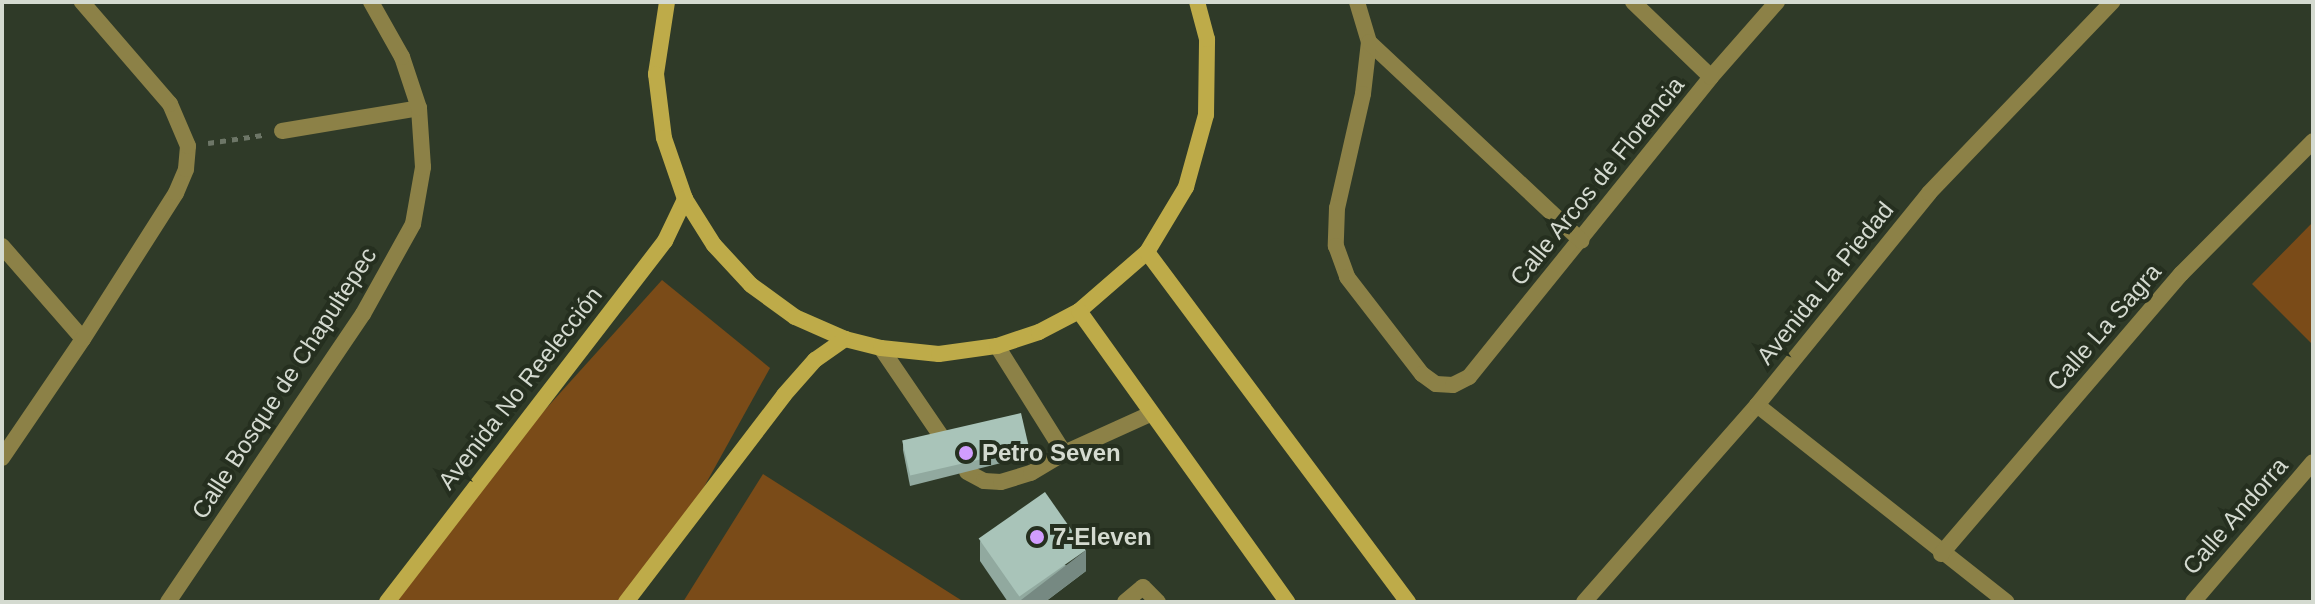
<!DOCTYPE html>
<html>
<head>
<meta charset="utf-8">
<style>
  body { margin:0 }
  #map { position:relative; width:2315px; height:604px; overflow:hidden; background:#2f3a28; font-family:Arial,sans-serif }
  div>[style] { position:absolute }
  .green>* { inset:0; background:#7a4b18 }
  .path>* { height:5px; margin-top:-2.5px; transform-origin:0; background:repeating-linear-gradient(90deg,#6d7667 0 6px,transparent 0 12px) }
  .lane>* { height:16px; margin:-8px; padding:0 8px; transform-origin:8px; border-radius:8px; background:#8c8147 }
  .street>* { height:16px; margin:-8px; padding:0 8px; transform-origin:8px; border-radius:8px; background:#8c8147 }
  .secondary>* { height:16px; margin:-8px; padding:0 8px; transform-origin:8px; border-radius:8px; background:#beab49 }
  .wall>* { inset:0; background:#91a99f }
  .shaded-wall>* { inset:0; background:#768982; transform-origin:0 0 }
  .building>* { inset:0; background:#a9c4b9; transform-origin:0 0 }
  .dots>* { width:22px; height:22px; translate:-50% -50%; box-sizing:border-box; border:4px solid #252f1f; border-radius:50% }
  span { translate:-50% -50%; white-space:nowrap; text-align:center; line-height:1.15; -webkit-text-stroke:8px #252f1f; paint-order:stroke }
  .street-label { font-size:24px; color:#d4dad0 }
  .poi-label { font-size:24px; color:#d4dad0; font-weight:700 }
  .left { translate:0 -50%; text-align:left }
  .frame { position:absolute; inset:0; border:4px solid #d4dad0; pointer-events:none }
</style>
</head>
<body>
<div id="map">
  <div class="green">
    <i style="clip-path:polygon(2313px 222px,2313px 345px,2252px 284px)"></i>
    <i style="clip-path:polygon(662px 280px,770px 368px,679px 532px,626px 602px,387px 602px,460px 504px)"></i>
    <i style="clip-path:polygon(763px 474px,964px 602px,683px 602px)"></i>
  </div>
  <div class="path">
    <i style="left:208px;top:143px;width:55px;rotate:-8.4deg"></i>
  </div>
  <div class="lane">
    <i style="left:997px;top:346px;width:126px;rotate:57.9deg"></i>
    <i style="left:881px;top:348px;width:110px;rotate:55.7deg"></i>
    <i style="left:967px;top:472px;width:19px;rotate:28deg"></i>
    <i style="left:984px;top:481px;width:17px;rotate:3deg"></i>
    <i style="left:1001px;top:482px;width:31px;rotate:-17deg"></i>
    <i style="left:1031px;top:473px;width:39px;rotate:-31deg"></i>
    <i style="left:1064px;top:453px;width:94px;rotate:-24.4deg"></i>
    <i style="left:1125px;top:602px;width:23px;rotate:-40deg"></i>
    <i style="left:1143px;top:587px;width:21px;rotate:45deg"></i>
  </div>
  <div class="street">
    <i style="left:1357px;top:2px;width:42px;rotate:73.3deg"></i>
    <i style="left:1369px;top:42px;width:52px;rotate:96.6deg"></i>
    <i style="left:1363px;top:94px;width:117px;rotate:102.8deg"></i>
    <i style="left:1337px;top:208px;width:38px;rotate:92deg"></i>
    <i style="left:1336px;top:246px;width:33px;rotate:70deg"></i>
    <i style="left:1347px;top:277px;width:123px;rotate:52.3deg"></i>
    <i style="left:1422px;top:374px;width:17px;rotate:36deg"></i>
    <i style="left:1436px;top:384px;width:17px;rotate:3deg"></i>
    <i style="left:1453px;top:385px;width:18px;rotate:-27deg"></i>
    <i style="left:1469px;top:377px;width:385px;rotate:-51.1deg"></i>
    <i style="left:1711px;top:77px;width:100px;rotate:-48.7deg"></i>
    <i style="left:1633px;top:2px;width:108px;rotate:43.9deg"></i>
    <i style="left:1369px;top:42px;width:291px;rotate:43.1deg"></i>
    <i style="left:282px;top:131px;width:139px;rotate:-9.5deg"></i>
    <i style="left:2px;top:246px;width:123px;rotate:48.9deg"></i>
    <i style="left:1757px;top:405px;width:318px;rotate:38.3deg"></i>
    <i style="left:2px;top:458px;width:144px;rotate:-55.8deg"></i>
    <i style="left:83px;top:339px;width:173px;rotate:-57.5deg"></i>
    <i style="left:176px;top:193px;width:26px;rotate:-67deg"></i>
    <i style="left:186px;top:169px;width:23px;rotate:-85deg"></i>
    <i style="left:188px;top:146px;width:46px;rotate:-113.2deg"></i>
    <i style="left:170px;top:104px;width:135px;rotate:-130.8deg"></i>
    <i style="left:1941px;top:554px;width:369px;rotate:-49.4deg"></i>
    <i style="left:2181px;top:274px;width:187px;rotate:-45.2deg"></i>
    <i style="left:168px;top:602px;width:348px;rotate:-55.9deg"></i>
    <i style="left:363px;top:314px;width:103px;rotate:-60.9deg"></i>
    <i style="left:413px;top:224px;width:58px;rotate:-80deg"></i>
    <i style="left:423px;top:167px;width:59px;rotate:-93.9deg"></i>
    <i style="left:419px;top:108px;width:54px;rotate:-108.4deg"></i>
    <i style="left:402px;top:57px;width:63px;rotate:-119.4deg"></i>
    <i style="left:1584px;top:602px;width:262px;rotate:-48.7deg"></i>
    <i style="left:1757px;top:405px;width:273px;rotate:-50.9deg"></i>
    <i style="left:1929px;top:193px;width:265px;rotate:-46.2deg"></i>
    <i style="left:2193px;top:602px;width:184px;rotate:-49.4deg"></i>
  </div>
  <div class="secondary">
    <i style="left:667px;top:2px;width:73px;rotate:98.7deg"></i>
    <i style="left:656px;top:74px;width:64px;rotate:82.9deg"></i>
    <i style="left:664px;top:138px;width:65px;rotate:71deg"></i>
    <i style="left:685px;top:199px;width:54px;rotate:57.8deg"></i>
    <i style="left:714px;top:245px;width:54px;rotate:47.2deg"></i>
    <i style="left:751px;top:285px;width:54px;rotate:36deg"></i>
    <i style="left:795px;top:317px;width:55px;rotate:23.7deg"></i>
    <i style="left:845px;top:339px;width:37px;rotate:14deg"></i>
    <i style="left:881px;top:348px;width:58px;rotate:5.9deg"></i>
    <i style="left:939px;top:354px;width:59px;rotate:-7.9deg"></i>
    <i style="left:997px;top:346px;width:44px;rotate:-18.4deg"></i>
    <i style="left:1039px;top:332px;width:45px;rotate:-27.7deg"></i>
    <i style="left:1079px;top:311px;width:90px;rotate:-40.9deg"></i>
    <i style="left:1147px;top:252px;width:76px;rotate:-59deg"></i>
    <i style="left:1186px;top:187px;width:75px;rotate:-74.5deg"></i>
    <i style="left:1206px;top:115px;width:76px;rotate:-89.2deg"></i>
    <i style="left:1207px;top:39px;width:38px;rotate:-105deg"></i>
    <i style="left:1147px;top:252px;width:437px;rotate:53.3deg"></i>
    <i style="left:1079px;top:311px;width:358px;rotate:54.4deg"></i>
    <i style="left:387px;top:602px;width:456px;rotate:-52.4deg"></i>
    <i style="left:665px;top:241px;width:47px;rotate:-64.5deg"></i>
    <i style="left:626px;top:602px;width:260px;rotate:-52.6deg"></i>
    <i style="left:784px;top:395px;width:47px;rotate:-48.5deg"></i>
    <i style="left:815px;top:360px;width:37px;rotate:-35deg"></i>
  </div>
  <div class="wall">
    <i style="clip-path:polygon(903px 442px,1029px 456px,910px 486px,903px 450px)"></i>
    <i style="clip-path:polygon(980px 541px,1086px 571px,1045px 602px,1008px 602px,980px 561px)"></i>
  </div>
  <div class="shaded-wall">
    <i style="left:1029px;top:448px;width:8px;height:123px;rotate:90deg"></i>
    <i style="clip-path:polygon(1086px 550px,1086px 571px,1045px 602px,1021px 602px,1021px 600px)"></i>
  </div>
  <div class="building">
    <i style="left:1021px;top:413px;width:36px;height:122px;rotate:77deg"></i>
    <i style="left:1045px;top:492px;width:71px;height:81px;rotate:55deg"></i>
  </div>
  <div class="dots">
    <i style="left:966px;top:453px;background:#d19dfe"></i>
    <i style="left:1037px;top:537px;background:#d19dfe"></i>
  </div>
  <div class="street-label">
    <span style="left:1597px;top:181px;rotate:-51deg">Calle Arcos de Florencia</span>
    <span style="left:1825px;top:283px;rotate:-51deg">Avenida La Piedad</span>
    <span style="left:2104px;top:327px;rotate:-49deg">Calle La Sagra</span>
    <span style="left:284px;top:383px;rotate:-57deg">Calle Bosque de Chapultepec</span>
    <span style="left:520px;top:388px;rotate:-52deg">Avenida No Reelección</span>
    <span style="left:2235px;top:516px;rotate:-49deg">Calle Andorra</span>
  </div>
  <div class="poi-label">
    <span class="left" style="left:982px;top:453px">Petro Seven</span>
    <span class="left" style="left:1053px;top:537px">7-Eleven</span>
  </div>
  <div class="frame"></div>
</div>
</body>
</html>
